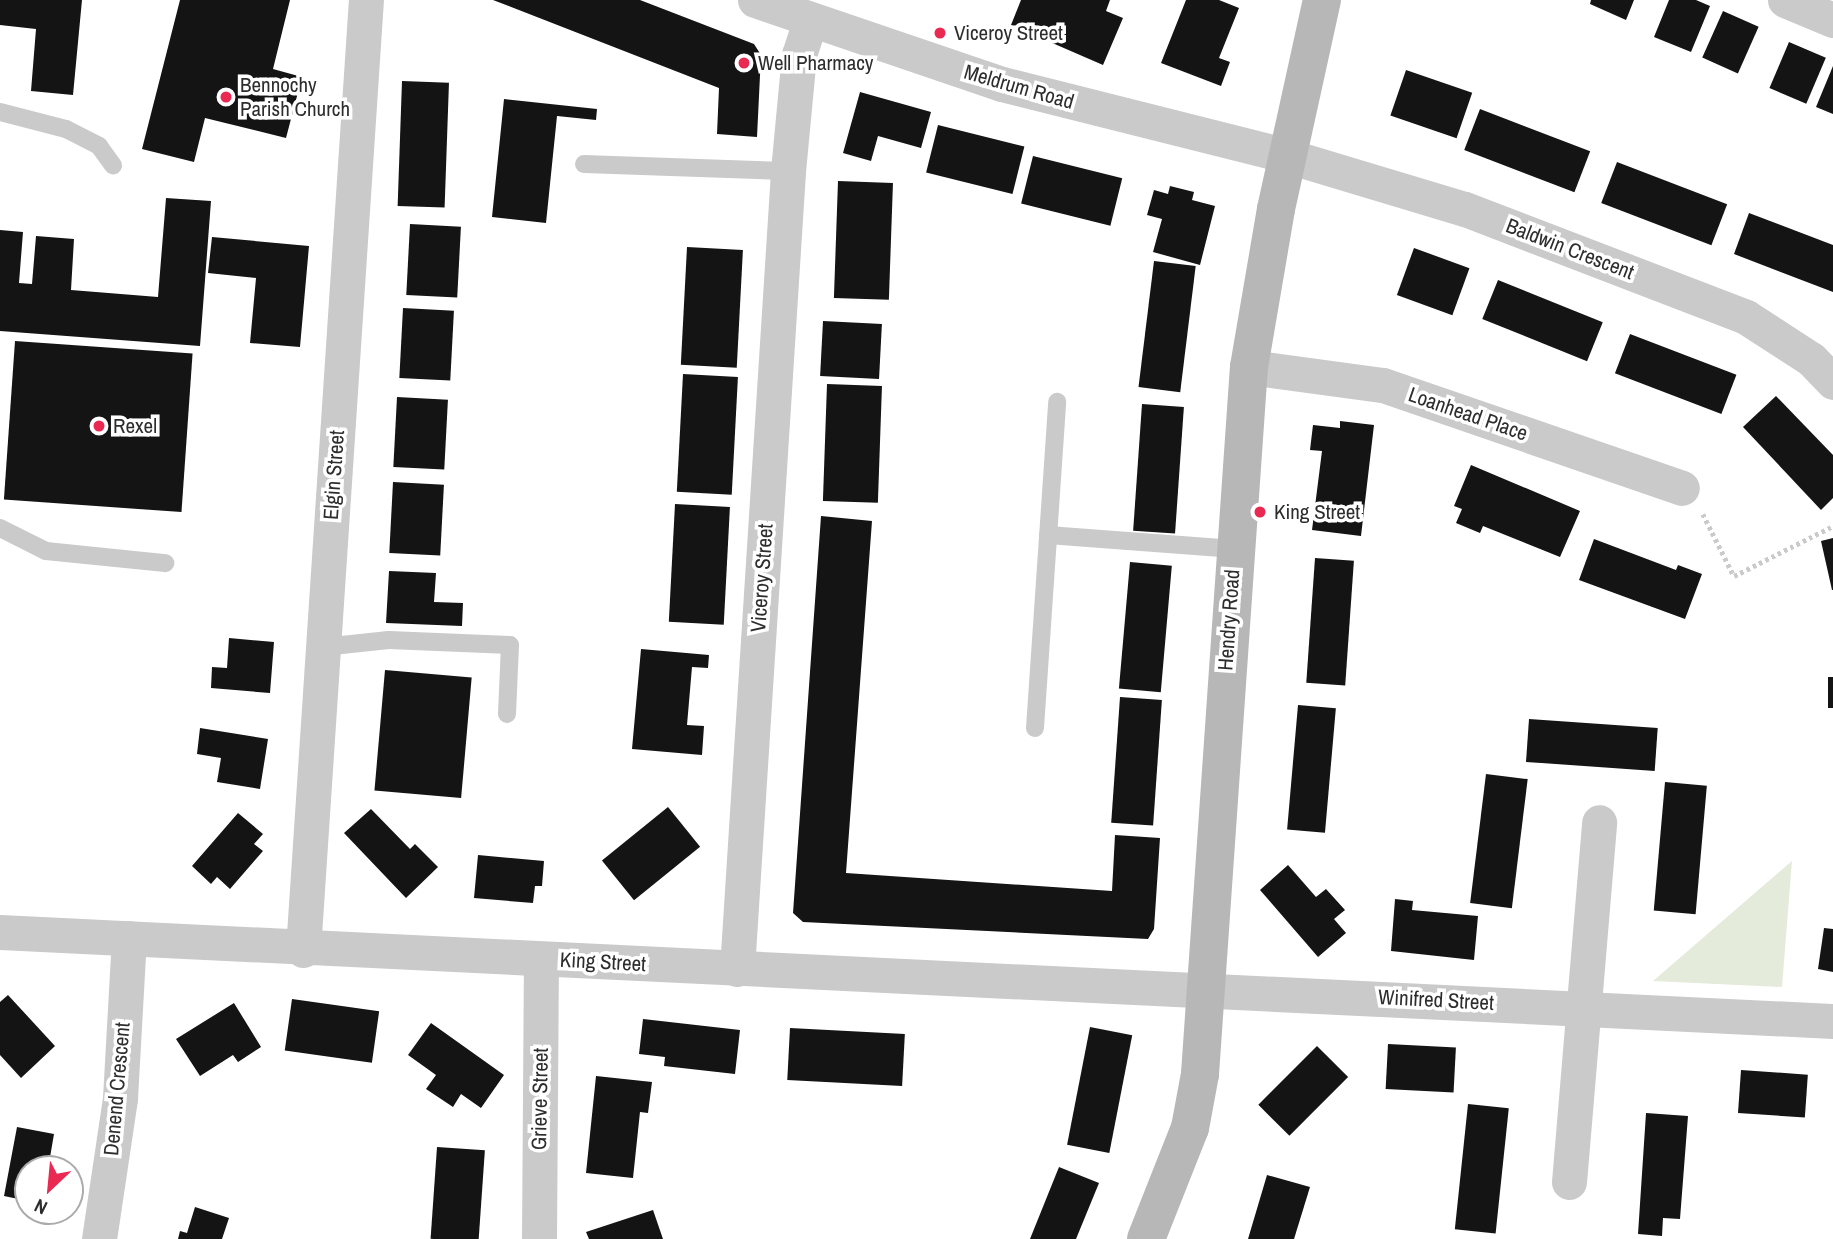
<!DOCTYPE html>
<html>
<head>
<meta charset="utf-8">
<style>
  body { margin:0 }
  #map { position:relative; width:1833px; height:1239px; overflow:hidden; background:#fff; font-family:"Archivo Narrow",sans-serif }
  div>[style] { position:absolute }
  .green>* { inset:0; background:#e5ebda }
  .building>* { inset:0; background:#141414; transform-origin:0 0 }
  .path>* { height:4.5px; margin-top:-2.25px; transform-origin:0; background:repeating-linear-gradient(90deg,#cacaca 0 3.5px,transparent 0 7px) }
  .lane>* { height:18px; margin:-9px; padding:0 9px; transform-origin:9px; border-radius:9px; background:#cacaca }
  .street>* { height:35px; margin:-17.5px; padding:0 17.5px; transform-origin:17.5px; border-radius:17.5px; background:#cacaca }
  .secondary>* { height:38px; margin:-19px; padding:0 19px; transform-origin:19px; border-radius:19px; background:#b7b7b7 }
  .dots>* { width:19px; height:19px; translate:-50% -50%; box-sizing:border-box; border:4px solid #fff; border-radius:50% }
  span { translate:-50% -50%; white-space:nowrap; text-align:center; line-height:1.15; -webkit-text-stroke:7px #fff; paint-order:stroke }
  .poi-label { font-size:21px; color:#2d2d2d }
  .left { translate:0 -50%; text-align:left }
  .street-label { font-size:21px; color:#2d2d2d }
  .north { position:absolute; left:14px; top:1155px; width:70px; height:70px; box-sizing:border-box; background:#fff; border:2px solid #ababab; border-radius:50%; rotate:206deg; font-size:19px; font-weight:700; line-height:28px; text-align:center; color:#2d2d2d }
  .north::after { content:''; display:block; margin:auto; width:24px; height:32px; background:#e92951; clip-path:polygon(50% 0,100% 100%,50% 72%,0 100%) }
</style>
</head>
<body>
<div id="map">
  <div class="green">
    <i style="clip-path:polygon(1792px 861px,1782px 987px,1653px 981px)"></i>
  </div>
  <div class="building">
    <i style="clip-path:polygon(0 0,82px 0,73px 95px,31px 91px,36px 29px,0 25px)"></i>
    <i style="clip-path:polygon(180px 0,290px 0,273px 69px,302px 77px,286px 138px,205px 118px,194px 162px,142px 149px)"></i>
    <i style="clip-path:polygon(493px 0,640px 0,754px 44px,761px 55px,757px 137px,717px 134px,719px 88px)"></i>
    <i style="clip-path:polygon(1021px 0,1110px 0,1106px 11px,1123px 18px,1103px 65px,1011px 25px)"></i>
    <i style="clip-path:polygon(1186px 0,1219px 0,1239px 8px,1219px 58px,1230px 62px,1221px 86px,1161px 63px)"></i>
    <i style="clip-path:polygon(1591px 0,1634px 0,1626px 20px,1590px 4px)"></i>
    <i style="clip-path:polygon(1669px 0,1696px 0,1710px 6px,1691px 52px,1654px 37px)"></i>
    <i style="left:1723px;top:11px;width:39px;height:51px;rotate:24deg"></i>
    <i style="left:1789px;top:42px;width:40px;height:50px;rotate:23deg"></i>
    <i style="clip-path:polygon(1833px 66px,1833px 114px,1816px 107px)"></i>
    <i style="left:1406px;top:70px;width:70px;height:48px;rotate:19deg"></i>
    <i style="left:402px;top:81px;width:47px;height:125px;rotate:2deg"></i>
    <i style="clip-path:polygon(860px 92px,931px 112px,921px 148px,878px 136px,871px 161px,843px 153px)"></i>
    <i style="clip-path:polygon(504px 99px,597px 109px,596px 120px,557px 116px,546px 223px,492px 217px)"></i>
    <i style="left:1480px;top:109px;width:118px;height:44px;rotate:21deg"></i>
    <i style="left:938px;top:125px;width:89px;height:49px;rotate:14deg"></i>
    <i style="left:1033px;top:156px;width:92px;height:49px;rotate:14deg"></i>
    <i style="left:1617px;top:162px;width:118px;height:44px;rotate:21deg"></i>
    <i style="left:838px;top:181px;width:55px;height:117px;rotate:2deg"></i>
    <i style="clip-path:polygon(1170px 186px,1194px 192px,1192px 200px,1215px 206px,1200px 265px,1153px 252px,1162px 219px,1147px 215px,1154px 190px,1168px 194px)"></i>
    <i style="clip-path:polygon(166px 198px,211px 201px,200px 346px,0 331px,0 230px,23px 232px,19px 283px,32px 284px,36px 236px,74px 239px,71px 290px,158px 297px)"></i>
    <i style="clip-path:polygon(1749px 213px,1833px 245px,1833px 292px,1734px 254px)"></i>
    <i style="left:410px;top:224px;width:51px;height:71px;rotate:3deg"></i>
    <i style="clip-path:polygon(212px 237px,309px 246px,300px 347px,250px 343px,256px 278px,208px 273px)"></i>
    <i style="left:687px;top:247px;width:56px;height:118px;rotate:3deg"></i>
    <i style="left:1414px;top:248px;width:59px;height:50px;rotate:20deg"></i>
    <i style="left:1154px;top:261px;width:42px;height:127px;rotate:7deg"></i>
    <i style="left:1498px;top:280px;width:113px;height:42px;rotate:22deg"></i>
    <i style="left:403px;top:308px;width:51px;height:70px;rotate:3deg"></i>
    <i style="left:823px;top:321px;width:59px;height:55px;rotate:3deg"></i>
    <i style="left:1630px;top:334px;width:114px;height:42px;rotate:21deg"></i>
    <i style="left:15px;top:341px;width:178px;height:159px;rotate:4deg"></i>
    <i style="left:683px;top:374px;width:55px;height:118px;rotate:3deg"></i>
    <i style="left:827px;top:384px;width:55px;height:117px;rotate:2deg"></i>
    <i style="clip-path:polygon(1776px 396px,1833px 455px,1833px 498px,1821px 510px,1743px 427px)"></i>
    <i style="left:397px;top:397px;width:51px;height:70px;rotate:3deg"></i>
    <i style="left:1142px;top:404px;width:42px;height:127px;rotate:4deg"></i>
    <i style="clip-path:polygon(1340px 421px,1374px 425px,1361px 536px,1312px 530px,1322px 451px,1310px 450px,1313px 425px,1340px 428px)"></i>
    <i style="clip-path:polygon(1471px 465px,1580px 511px,1560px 557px,1483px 526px,1480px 533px,1456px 523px,1462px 509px,1454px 506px)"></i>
    <i style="left:393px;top:482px;width:51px;height:71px;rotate:3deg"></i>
    <i style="left:675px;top:504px;width:55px;height:118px;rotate:3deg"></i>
    <i style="clip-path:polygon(821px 516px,872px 521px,846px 873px,1112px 891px,1115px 835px,1160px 838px,1154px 929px,1148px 939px,803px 922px,793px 913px)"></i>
    <i style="clip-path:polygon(1833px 538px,1833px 590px,1832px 590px,1821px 541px)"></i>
    <i style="clip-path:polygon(1594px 539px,1676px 570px,1678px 565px,1702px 574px,1685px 619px,1579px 580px)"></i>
    <i style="left:1315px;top:558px;width:39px;height:125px;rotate:4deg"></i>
    <i style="left:1130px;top:562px;width:42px;height:127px;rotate:5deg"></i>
    <i style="clip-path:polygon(389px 571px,436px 573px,434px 602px,463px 603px,462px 626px,386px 623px)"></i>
    <i style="clip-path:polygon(229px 638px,274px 642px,270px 693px,211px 688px,212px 667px,227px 668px)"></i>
    <i style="clip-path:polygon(641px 649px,709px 655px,708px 668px,692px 667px,687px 725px,704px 726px,702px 755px,632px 749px)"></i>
    <i style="left:385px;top:670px;width:87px;height:121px;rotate:5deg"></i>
    <i style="left:1828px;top:677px;width:5px;height:31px"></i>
    <i style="left:1120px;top:697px;width:42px;height:126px;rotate:4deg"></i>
    <i style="left:1298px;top:705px;width:38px;height:125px;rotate:5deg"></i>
    <i style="left:1529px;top:719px;width:129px;height:43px;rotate:4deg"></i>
    <i style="clip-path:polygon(200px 728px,268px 739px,260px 789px,217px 782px,221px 758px,197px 754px)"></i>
    <i style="left:1486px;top:774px;width:42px;height:130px;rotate:7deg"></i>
    <i style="left:1665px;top:782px;width:42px;height:129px;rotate:5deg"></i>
    <i style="left:668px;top:807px;width:51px;height:85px;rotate:51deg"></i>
    <i style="clip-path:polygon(371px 809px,410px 849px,415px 844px,438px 867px,406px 898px,344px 833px)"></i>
    <i style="clip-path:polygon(238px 813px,263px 834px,254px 844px,263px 851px,230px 889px,217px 877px,211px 884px,192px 866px)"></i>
    <i style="clip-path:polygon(478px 855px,544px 861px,542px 886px,535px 886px,533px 903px,474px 898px)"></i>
    <i style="clip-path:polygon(1288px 865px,1316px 897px,1326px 889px,1345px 910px,1334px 919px,1346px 933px,1318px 957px,1260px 890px)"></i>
    <i style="clip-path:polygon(1395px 899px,1413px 901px,1412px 910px,1478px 916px,1474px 960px,1391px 951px)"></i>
    <i style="clip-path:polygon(1824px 928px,1833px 929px,1833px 972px,1818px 969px)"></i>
    <i style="clip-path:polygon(8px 995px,55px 1046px,21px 1078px,0 1055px,0 1002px)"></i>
    <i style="left:292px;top:999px;width:88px;height:52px;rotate:8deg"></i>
    <i style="clip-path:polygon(234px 1003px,261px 1047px,238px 1062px,233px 1055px,200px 1076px,176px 1039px)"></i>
    <i style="clip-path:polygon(643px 1019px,740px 1030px,735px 1074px,664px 1066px,665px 1057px,639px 1054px)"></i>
    <i style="clip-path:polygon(431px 1023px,504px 1075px,481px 1108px,461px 1094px,453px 1107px,426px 1089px,436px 1075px,408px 1055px)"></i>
    <i style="left:1090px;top:1027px;width:43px;height:120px;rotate:11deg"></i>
    <i style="left:790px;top:1028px;width:115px;height:52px;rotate:3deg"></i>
    <i style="left:1388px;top:1044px;width:68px;height:45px;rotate:3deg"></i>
    <i style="left:1317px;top:1046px;width:44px;height:83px;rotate:45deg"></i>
    <i style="left:1741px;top:1070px;width:67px;height:43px;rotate:4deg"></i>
    <i style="clip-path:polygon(596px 1076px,652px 1082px,648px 1113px,640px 1112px,633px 1178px,586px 1173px)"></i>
    <i style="left:1468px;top:1104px;width:41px;height:126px;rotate:6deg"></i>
    <i style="clip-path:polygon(1646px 1113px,1688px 1116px,1680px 1219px,1663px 1218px,1662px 1236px,1638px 1234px)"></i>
    <i style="clip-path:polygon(17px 1127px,54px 1134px,48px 1169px,28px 1169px,28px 1201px,4px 1196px)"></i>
    <i style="left:437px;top:1147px;width:48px;height:92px;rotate:4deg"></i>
    <i style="clip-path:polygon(1059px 1167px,1099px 1183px,1076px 1239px,1030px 1239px)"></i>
    <i style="clip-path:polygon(1267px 1175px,1310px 1187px,1294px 1239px,1248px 1239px)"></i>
    <i style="clip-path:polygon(195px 1207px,229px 1218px,222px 1239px,178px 1239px,180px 1231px,187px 1233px)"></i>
    <i style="clip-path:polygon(653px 1210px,663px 1239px,589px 1239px,586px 1232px)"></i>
  </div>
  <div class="path">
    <i style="left:1703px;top:514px;width:69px;rotate:63.4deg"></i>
    <i style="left:1734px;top:576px;width:111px;rotate:-26.8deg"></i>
  </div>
  <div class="lane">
    <i style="left:0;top:112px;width:68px;rotate:14.4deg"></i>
    <i style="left:66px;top:129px;width:37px;rotate:27deg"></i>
    <i style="left:99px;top:146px;width:24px;rotate:54deg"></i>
    <i style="left:584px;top:164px;width:204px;rotate:2deg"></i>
    <i style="left:0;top:528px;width:51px;rotate:26.6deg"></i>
    <i style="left:46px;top:551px;width:120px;rotate:5.8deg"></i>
    <i style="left:1048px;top:535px;width:187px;rotate:4.3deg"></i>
    <i style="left:323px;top:647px;width:66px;rotate:-6.1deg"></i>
    <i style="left:389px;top:640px;width:121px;rotate:2.4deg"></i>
    <i style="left:510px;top:645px;width:69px;rotate:92.5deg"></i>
    <i style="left:1035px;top:728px;width:327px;rotate:-86.1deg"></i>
  </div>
  <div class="street">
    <i style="left:755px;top:0;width:261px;rotate:18.8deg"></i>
    <i style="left:1002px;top:84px;width:295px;rotate:14.1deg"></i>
    <i style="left:1288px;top:156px;width:185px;rotate:16.7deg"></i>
    <i style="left:1465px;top:209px;width:301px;rotate:21deg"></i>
    <i style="left:1746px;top:317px;width:77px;rotate:32.9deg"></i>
    <i style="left:1811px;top:359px;width:32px;rotate:46deg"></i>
    <i style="left:1785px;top:0;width:52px;rotate:22.6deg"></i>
    <i style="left:1249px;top:367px;width:135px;rotate:7.7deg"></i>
    <i style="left:1383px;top:385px;width:316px;rotate:19deg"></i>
    <i style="left:0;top:932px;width:1835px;rotate:2.78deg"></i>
    <i style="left:303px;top:950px;width:952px;rotate:-86.21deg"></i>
    <i style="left:737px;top:969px;width:800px;rotate:-86.34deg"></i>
    <i style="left:788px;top:171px;width:117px;rotate:-84.6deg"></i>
    <i style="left:799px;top:55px;width:35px;rotate:-72deg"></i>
    <i style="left:1569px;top:1182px;width:361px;rotate:-85.2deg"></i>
    <i style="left:99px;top:1239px;width:143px;rotate:-81.5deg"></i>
    <i style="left:120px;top:1098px;width:160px;rotate:-86.8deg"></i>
    <i style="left:539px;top:1239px;width:280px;rotate:-89.6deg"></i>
  </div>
  <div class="secondary">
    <i style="left:1146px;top:1239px;width:119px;rotate:-68.4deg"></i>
    <i style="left:1190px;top:1128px;width:55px;rotate:-79.5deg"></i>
    <i style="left:1200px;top:1074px;width:709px;rotate:-86.04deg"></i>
    <i style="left:1249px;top:367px;width:160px;rotate:-80.3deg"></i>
    <i style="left:1276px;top:209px;width:214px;rotate:-77.6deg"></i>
  </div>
  <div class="dots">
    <i style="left:940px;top:33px;background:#e92951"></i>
    <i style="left:744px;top:63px;background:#e92951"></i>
    <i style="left:226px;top:97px;background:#e92951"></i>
    <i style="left:99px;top:426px;background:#e92951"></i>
    <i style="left:1260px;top:512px;background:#e92951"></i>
  </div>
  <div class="poi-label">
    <span class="left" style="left:954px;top:33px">Viceroy Street</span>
    <span class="left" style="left:758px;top:63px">Well Pharmacy</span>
    <span class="left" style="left:240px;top:97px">Bennochy<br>Parish Church</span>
    <span class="left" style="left:113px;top:426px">Rexel</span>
    <span class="left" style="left:1274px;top:512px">King Street</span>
  </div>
  <div class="street-label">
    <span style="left:1019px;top:87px;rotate:16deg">Meldrum Road</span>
    <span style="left:1570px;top:249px;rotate:21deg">Baldwin Crescent</span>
    <span style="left:1468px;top:414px;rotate:19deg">Loanhead Place</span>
    <span style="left:334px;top:475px;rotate:-86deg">Elgin Street</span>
    <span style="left:762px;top:578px;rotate:-86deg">Viceroy Street</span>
    <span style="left:1229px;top:620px;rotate:-86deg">Hendry Road</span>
    <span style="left:603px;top:962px;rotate:3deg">King Street</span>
    <span style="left:1436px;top:1000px;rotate:3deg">Winifred Street</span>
    <span style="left:117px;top:1089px;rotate:-85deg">Denend Crescent</span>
    <span style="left:540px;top:1099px;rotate:-89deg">Grieve Street</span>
  </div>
  <div class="north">N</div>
</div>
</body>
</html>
